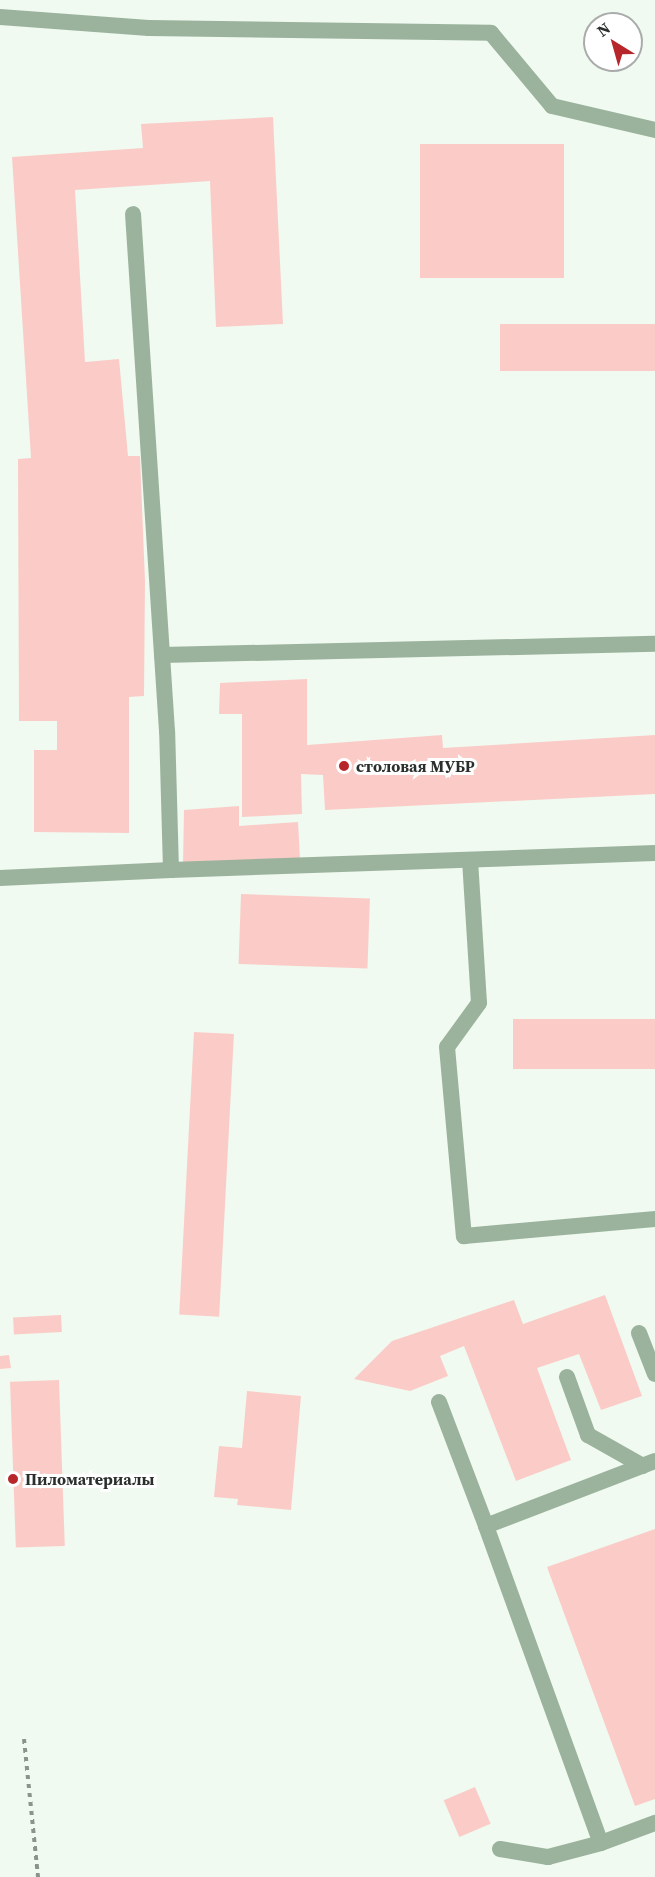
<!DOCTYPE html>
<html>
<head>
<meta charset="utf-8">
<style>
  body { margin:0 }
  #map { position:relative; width:655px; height:1877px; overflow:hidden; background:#f0faf1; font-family:"Source Serif 4",serif }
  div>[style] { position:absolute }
  .building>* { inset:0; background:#fbccc7; transform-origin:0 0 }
  .path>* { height:4px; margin-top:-2px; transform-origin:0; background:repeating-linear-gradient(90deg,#8c938d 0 4.5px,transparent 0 9px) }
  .lane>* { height:16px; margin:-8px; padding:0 8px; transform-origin:8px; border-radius:8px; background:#9bb39d }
  .dots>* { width:16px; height:16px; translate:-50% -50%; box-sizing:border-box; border:3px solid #fff; border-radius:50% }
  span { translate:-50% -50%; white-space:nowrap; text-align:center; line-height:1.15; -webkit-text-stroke:6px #fff; paint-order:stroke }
  .poi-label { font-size:16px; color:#2b2f2c; font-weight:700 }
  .left { translate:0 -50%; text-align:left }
  .north { position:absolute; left:583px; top:12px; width:60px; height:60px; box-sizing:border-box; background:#fff; border:2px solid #aaacab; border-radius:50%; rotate:323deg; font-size:16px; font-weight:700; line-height:24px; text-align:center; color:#2b2f2c }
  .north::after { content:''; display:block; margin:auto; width:21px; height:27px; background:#b6262a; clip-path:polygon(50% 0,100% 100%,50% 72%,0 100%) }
</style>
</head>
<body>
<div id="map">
  <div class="building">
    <i style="clip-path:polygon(273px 117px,283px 324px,216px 327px,210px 181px,75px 190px,85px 362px,119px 359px,128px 456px,140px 456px,145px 581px,144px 696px,129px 697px,129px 833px,34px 832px,34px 750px,57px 750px,57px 721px,19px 721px,18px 459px,31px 458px,12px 157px,143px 148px,141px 124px)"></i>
    <i style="left:564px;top:144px;width:134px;height:144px;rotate:90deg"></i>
    <i style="left:655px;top:324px;width:47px;height:155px;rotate:90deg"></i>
    <i style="clip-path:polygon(307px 679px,307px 745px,442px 735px,443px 748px,655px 735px,655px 794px,325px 810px,323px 775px,301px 774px,302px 814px,242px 817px,242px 714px,219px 714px,220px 683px)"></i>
    <i style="clip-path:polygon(239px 806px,239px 826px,298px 822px,300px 859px,183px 865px,184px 810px)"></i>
    <i style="left:241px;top:894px;width:129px;height:70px;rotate:2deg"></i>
    <i style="left:655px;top:1019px;width:50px;height:142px;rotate:90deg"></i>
    <i style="left:194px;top:1032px;width:40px;height:283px;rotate:3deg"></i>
    <i style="clip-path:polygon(605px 1295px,642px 1396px,601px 1410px,579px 1354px,537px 1368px,571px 1460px,516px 1481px,464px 1346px,440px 1356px,448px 1376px,410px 1391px,354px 1379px,392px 1341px,514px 1300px,523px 1324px)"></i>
    <i style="left:61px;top:1315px;width:17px;height:48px;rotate:87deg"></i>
    <i style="clip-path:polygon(9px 1355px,11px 1368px,0 1369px,0 1356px)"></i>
    <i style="left:59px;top:1380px;width:166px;height:49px;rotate:88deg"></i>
    <i style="clip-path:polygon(247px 1391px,301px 1396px,291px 1510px,237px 1505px,238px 1499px,214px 1497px,219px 1446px,242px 1448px)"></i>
    <i style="clip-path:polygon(655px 1529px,655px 1799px,635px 1806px,547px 1567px)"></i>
    <i style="left:475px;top:1787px;width:40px;height:34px;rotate:67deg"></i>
  </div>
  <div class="path">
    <i style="left:24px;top:1739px;width:139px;rotate:84.2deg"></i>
  </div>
  <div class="lane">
    <i style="left:0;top:17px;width:149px;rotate:4.2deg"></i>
    <i style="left:149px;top:28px;width:342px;rotate:0.8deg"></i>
    <i style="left:491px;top:33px;width:95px;rotate:50.1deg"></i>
    <i style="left:552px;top:106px;width:106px;rotate:13.1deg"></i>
    <i style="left:162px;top:655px;width:493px;rotate:-1.3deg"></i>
    <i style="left:470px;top:860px;width:143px;rotate:86.4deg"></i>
    <i style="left:479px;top:1003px;width:54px;rotate:126deg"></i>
    <i style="left:447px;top:1047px;width:190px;rotate:84.9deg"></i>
    <i style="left:464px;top:1236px;width:192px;rotate:-5.1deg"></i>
    <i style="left:171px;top:870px;width:484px;rotate:-2deg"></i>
    <i style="left:0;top:878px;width:171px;rotate:-2.7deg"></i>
    <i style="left:171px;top:870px;width:139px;rotate:-91.6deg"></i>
    <i style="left:167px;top:731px;width:518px;rotate:-93.76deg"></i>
    <i style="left:639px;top:1333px;width:44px;rotate:68.7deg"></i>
    <i style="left:567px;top:1377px;width:62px;rotate:70.1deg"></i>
    <i style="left:588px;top:1435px;width:63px;rotate:29.4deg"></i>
    <i style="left:439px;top:1402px;width:133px;rotate:69.2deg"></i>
    <i style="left:655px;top:1461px;width:181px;rotate:159deg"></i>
    <i style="left:486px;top:1526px;width:337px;rotate:70.1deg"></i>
    <i style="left:601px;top:1843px;width:58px;rotate:-20.3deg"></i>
    <i style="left:500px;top:1849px;width:49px;rotate:9.5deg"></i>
    <i style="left:548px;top:1857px;width:55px;rotate:-14.8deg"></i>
  </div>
  <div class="dots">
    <i style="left:344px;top:766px;background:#b6262a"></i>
    <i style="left:13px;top:1479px;background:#b6262a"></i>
  </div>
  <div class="poi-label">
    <span class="left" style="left:356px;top:766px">столовая МУБР</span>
    <span class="left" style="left:25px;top:1479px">Пиломатериалы</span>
  </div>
  <div class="north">N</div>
</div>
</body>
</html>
